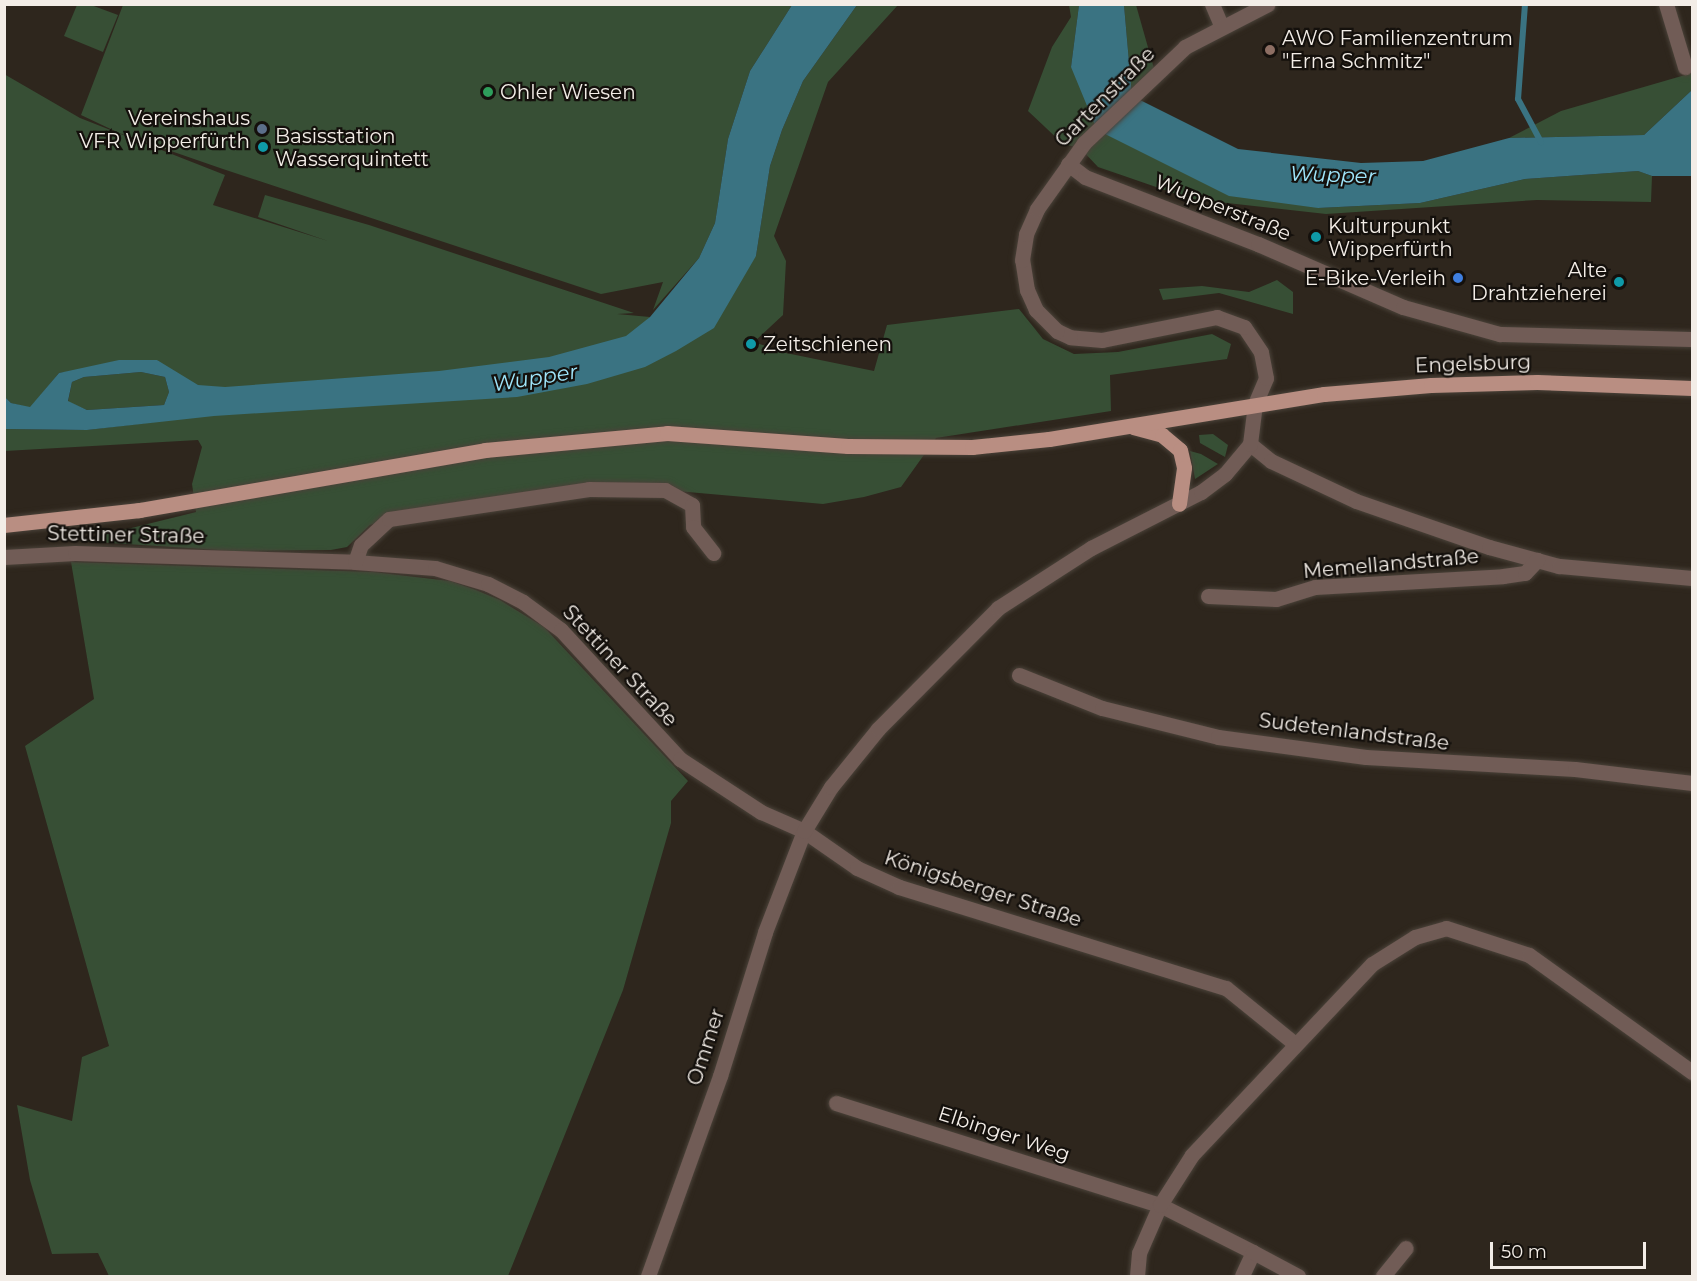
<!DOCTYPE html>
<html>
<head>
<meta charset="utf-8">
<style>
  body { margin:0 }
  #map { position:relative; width:1697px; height:1281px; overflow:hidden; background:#2e261d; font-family:Montserrat,sans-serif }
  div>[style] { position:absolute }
  .green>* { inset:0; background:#374f35 }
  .water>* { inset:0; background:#3a7382 }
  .stream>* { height:6px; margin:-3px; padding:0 3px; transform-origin:3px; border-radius:3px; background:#3a7382 }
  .roads { filter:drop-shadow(0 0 2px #4a4239) drop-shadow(0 0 2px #4a4239) }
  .minor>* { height:15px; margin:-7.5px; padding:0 7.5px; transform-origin:7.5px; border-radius:7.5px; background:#715c56 }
  .primary>* { height:15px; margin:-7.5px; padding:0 7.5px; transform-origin:7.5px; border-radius:7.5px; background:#b98e82 }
  .dots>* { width:16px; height:16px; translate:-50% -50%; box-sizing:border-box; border:3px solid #14100c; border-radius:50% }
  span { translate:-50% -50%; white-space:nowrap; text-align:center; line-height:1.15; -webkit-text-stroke:4.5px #14100c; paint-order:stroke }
  .poi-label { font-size:20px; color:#f3ede7 }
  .left { translate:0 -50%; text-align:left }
  .right { translate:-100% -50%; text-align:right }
  .street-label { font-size:20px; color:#f3ede7 }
  .water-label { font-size:21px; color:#9fe5fa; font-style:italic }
  .frame { position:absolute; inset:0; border:6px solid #f3ede7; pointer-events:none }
  .scale { position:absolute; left:1490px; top:1242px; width:156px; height:27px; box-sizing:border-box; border:3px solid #f3ede7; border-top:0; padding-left:8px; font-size:18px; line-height:21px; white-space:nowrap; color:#f3ede7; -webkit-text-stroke:4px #14100c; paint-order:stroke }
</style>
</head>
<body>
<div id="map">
  <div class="green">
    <i style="clip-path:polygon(77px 5px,91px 5px,118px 15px,103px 52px,64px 36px)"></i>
    <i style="clip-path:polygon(123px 5px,792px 5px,750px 71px,728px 139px,715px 223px,699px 258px,653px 310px,663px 282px,601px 294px,220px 168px,119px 133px,81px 115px)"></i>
    <i style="clip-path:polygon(857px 5px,898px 5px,828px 82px,774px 236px,786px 261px,783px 315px,754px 342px,786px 353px,874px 371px,887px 325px,1019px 309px,1043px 339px,1074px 354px,1118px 352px,1212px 334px,1231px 344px,1227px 359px,1110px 375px,1111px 411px,936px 438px,901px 487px,864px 497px,823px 504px,665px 490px,589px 489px,389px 519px,370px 525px,347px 547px,331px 550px,234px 551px,79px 541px,196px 512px,192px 484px,202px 447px,198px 440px,5px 451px,5px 429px,87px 430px,187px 418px,157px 360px,59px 373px,30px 408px,11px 403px,5px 397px,4px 74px,80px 118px,225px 175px,213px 205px,328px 241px,258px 217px,265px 195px,369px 225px,634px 313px,617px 314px,650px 317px,643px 324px,756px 256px,770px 166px,782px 130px,803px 81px)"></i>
    <i style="clip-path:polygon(1069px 5px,1079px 5px,1071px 67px,1318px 208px,1420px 203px,1525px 179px,1638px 171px,1652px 176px,1651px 202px,1537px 200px,1326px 214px,1191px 199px,1098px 167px,1080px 148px,1063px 144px,1028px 111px,1052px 47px,1071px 17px)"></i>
    <i style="clip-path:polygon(1124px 5px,1136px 5px,1155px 72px,1132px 96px)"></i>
    <i style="clip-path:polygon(1692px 73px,1692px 90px,1644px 135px,1509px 138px,1561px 111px)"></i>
    <i style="clip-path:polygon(1277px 280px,1293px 292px,1293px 314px,1219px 293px,1163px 300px,1159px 289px,1202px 286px,1249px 292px)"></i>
    <i style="clip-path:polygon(141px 372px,165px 377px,169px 392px,164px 405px,87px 410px,68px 402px,72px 382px,84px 377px)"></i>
    <i style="clip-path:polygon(1213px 434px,1228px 445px,1225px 457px,1200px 443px,1199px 435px)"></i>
    <i style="clip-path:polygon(1190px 451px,1201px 454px,1218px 464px,1195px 479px)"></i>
    <i style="clip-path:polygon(71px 562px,373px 572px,450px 581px,476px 590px,500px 600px,544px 627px,688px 781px,671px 801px,671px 823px,623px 990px,508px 1276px,109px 1276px,98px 1253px,52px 1254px,30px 1180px,17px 1105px,72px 1121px,82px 1057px,109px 1046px,25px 746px,94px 699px)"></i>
  </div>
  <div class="water">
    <i style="clip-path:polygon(evenodd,792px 5px,857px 5px,803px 81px,782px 130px,770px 166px,756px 256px,714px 328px,676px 351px,645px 367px,587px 384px,517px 397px,214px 416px,87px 430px,5px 429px,5px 397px,11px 403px,30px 407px,59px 373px,119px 360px,157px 360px,198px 385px,225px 387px,439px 371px,549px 357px,626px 336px,650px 317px,699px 258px,715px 223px,728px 139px,750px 71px,792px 5px,141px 372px,165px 377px,169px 392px,164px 405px,87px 410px,68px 401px,72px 382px,84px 377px,141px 372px)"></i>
    <i style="clip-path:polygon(1079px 5px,1124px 5px,1132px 96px,1238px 149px,1361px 163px,1423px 161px,1509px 138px,1644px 135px,1692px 90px,1692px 176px,1652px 176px,1638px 171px,1525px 179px,1420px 203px,1318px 208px,1229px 196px,1097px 130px,1071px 67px)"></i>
  </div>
  <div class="stream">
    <i style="left:1525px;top:4px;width:95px;rotate:94.2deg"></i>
    <i style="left:1518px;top:99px;width:49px;rotate:61.9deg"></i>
  </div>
  <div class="roads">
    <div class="minor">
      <i style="left:1212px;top:4px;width:25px;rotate:67deg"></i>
      <i style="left:1666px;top:4px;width:66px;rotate:73.2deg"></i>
      <i style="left:1068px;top:164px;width:21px;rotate:37deg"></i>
      <i style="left:1085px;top:177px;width:186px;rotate:21.2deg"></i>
      <i style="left:1258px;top:244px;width:158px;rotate:23.5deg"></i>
      <i style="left:1403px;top:307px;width:101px;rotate:15.6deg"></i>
      <i style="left:1500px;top:334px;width:192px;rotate:1.5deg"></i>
      <i style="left:1250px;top:444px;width:27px;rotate:39deg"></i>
      <i style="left:1271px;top:461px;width:94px;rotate:25.2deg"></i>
      <i style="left:1356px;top:501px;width:141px;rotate:19.1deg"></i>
      <i style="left:1489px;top:547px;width:73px;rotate:15.2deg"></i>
      <i style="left:1559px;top:566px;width:134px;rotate:5.2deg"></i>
      <i style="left:4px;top:557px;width:71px;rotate:-3.2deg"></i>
      <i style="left:75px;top:553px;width:280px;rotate:1.8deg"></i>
      <i style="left:355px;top:562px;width:80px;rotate:4.3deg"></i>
      <i style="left:435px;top:568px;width:55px;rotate:16.8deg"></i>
      <i style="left:488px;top:584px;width:39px;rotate:27deg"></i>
      <i style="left:523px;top:602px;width:47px;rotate:36.4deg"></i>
      <i style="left:561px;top:630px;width:176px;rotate:47.3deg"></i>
      <i style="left:680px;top:759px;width:97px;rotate:33.2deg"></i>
      <i style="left:761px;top:812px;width:47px;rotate:23.8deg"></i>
      <i style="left:804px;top:831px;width:65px;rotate:34.9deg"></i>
      <i style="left:857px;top:868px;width:46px;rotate:24.3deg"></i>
      <i style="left:899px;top:887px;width:342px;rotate:17.2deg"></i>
      <i style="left:1226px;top:988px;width:87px;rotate:39deg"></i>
      <i style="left:355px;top:562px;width:18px;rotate:-71deg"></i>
      <i style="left:361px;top:545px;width:38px;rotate:-43deg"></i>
      <i style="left:389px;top:519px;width:202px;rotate:-8.5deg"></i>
      <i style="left:589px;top:489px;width:76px;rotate:0.8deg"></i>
      <i style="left:665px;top:490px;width:31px;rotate:29deg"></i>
      <i style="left:692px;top:505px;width:22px;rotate:87deg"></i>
      <i style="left:693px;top:527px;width:33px;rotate:52deg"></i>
      <i style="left:1208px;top:596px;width:68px;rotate:2.5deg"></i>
      <i style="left:1276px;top:599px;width:41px;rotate:-17.1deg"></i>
      <i style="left:1315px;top:587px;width:188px;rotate:-3.3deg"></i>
      <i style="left:1503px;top:576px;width:22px;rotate:-8deg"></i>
      <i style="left:1525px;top:573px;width:18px;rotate:-47deg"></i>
      <i style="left:1019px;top:675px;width:89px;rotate:21.7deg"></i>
      <i style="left:1102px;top:708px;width:120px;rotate:14deg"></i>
      <i style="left:1218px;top:737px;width:149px;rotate:7.7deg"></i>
      <i style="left:1366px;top:757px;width:209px;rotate:3.3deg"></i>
      <i style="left:1575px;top:769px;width:118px;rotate:6.8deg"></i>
      <i style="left:836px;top:1103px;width:340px;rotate:17.5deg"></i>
      <i style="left:1160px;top:1205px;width:104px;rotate:26.8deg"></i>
      <i style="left:1253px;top:1252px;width:26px;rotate:115deg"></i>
      <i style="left:1253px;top:1252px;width:51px;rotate:28.1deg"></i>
      <i style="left:648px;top:1276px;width:213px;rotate:-70.2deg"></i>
      <i style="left:720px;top:1076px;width:151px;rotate:-72.6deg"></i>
      <i style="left:765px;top:932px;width:108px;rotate:-68.9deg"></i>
      <i style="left:804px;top:831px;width:52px;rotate:-58.5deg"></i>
      <i style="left:831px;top:787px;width:75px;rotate:-51deg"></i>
      <i style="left:878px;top:729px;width:170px;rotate:-45.2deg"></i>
      <i style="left:998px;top:608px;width:111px;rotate:-32.8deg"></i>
      <i style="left:1091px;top:548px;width:123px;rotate:-27deg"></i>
      <i style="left:1201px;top:492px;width:30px;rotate:-37deg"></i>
      <i style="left:1225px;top:474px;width:39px;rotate:-50deg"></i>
      <i style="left:1250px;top:444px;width:40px;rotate:-82.9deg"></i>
      <i style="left:1255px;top:404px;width:28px;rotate:-67deg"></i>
      <i style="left:1266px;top:378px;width:26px;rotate:-101deg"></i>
      <i style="left:1261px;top:352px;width:30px;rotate:-124deg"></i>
      <i style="left:1244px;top:327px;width:29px;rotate:-160deg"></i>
      <i style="left:1217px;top:317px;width:117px;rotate:168.7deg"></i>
      <i style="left:1102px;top:340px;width:32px;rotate:-175deg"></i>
      <i style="left:1070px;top:337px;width:14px;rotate:-155deg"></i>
      <i style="left:1057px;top:331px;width:30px;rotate:-135deg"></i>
      <i style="left:1036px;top:310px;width:22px;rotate:-114deg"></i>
      <i style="left:1027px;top:290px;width:30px;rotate:-99deg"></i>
      <i style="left:1022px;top:260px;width:26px;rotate:-81deg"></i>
      <i style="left:1026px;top:234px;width:27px;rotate:-66deg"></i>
      <i style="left:1037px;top:209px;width:81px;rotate:-54.5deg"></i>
      <i style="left:1084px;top:143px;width:139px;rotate:-43.5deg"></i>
      <i style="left:1185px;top:47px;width:93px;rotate:-27.4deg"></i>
      <i style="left:1137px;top:1276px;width:23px;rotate:-85deg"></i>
      <i style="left:1139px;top:1253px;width:52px;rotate:-66.4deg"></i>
      <i style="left:1160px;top:1205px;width:59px;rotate:-57.4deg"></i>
      <i style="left:1192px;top:1155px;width:262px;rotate:-46.7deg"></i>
      <i style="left:1372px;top:964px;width:51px;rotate:-32.1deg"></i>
      <i style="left:1415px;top:937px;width:32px;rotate:-16deg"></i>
      <i style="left:1446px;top:928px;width:87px;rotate:18deg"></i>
      <i style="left:1529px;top:955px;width:201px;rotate:35.7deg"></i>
      <i style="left:1383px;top:1276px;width:36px;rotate:-51deg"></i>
    </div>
    <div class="primary">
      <i style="left:1133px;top:427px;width:30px;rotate:15deg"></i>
      <i style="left:1162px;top:435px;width:23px;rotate:40deg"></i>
      <i style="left:1180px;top:450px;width:18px;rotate:77deg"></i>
      <i style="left:1184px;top:468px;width:36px;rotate:98deg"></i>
      <i style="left:4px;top:525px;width:136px;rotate:-6.3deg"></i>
      <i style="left:139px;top:510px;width:351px;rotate:-9.8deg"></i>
      <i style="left:485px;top:450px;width:183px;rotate:-5.3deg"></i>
      <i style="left:667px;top:433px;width:181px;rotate:4.1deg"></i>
      <i style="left:848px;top:446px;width:124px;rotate:0.5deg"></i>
      <i style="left:972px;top:447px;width:77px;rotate:-5.9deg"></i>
      <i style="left:1049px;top:439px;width:279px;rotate:-9.3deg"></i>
      <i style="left:1324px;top:394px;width:107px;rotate:-4.8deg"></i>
      <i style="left:1431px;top:385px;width:106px;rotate:-1.6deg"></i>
      <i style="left:1537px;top:382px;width:155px;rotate:2.2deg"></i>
    </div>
  </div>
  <div class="dots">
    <i style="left:1270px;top:50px;background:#8d6e63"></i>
    <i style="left:488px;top:92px;background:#2e9e5b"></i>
    <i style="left:262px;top:129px;background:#5c6f8a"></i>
    <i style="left:263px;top:147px;background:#0f9aa8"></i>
    <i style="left:1316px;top:237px;background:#0f9aa8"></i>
    <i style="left:1458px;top:278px;background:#3f7fe0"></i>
    <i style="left:1619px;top:282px;background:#0f9aa8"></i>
    <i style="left:751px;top:344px;background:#0f9aa8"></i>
  </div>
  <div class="poi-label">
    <span class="left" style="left:1282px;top:50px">AWO Familienzentrum<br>"Erna Schmitz"</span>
    <span class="left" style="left:500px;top:92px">Ohler Wiesen</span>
    <span class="right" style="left:250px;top:130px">Vereinshaus<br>VFR Wipperfürth</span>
    <span class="left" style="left:275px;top:148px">Basisstation<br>Wasserquintett</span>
    <span class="left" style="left:1328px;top:238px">Kulturpunkt<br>Wipperfürth</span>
    <span class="right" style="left:1607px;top:282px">Alte<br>Drahtzieherei</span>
    <span class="right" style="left:1446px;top:278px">E-Bike-Verleih</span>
    <span class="left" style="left:763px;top:344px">Zeitschienen</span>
  </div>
  <div class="street-label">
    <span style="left:1105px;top:97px;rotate:-45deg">Gartenstraße</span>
    <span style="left:1223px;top:208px;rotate:22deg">Wupperstraße</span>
    <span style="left:1473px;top:364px;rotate:-2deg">Engelsburg</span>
    <span style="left:126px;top:535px;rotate:1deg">Stettiner Straße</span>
    <span style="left:1391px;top:564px;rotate:-5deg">Memellandstraße</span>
    <span style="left:620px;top:666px;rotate:47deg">Stettiner Straße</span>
    <span style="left:1354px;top:732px;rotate:7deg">Sudetenlandstraße</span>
    <span style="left:983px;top:889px;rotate:18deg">Königsberger Straße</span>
    <span style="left:706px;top:1047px;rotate:-72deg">Ommer</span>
    <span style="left:1004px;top:1134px;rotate:18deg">Elbinger Weg</span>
  </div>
  <div class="water-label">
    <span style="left:1333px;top:175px;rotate:2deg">Wupper</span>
    <span style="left:535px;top:378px;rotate:-9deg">Wupper</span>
  </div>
  <div class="frame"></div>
  <div class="scale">50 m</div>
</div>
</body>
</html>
